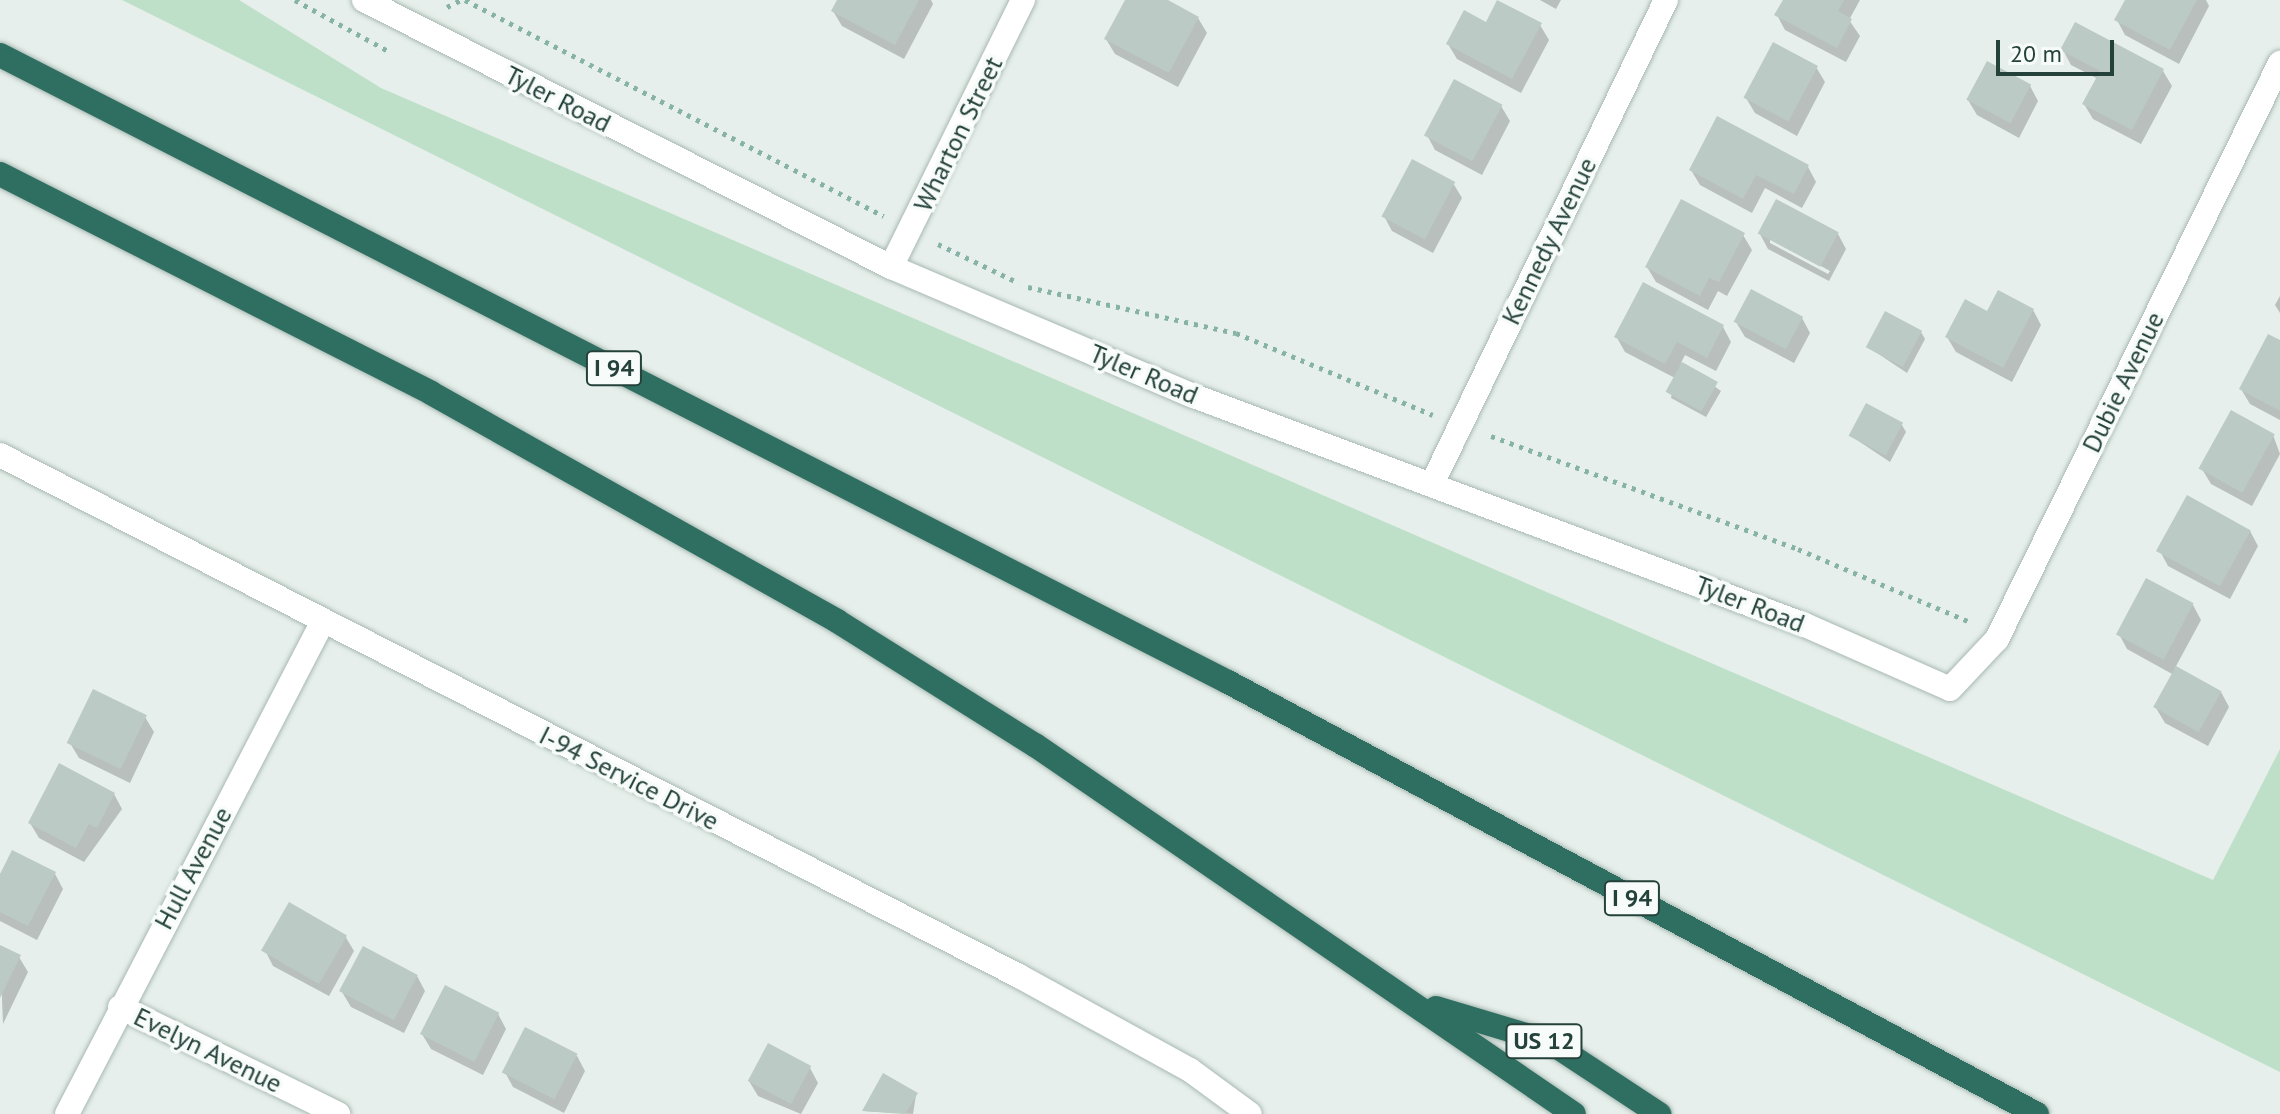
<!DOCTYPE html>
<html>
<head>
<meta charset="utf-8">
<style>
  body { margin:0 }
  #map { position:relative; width:2280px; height:1114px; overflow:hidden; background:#e6efeb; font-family:"PT Sans",sans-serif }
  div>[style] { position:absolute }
  .green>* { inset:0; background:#bfe0c8 }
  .shadow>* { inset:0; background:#0003 }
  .building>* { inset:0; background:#bbcac4; transform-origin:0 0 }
  .path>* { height:5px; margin-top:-2.5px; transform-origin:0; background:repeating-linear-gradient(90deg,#86b3a5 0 4px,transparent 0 10px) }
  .roads { filter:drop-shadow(0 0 2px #a8b8b2) drop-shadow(0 0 2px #a8b8b2) }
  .minor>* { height:24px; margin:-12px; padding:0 12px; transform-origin:12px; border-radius:12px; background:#fff }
  .motorway>* { height:24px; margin:-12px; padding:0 12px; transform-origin:12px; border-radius:12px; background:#2f6f62 }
  span { translate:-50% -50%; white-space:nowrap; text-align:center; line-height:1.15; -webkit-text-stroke:7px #f7fbf9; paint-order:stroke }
  .shield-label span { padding:2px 6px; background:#f7fbf9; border:2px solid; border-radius:6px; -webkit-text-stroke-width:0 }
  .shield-label { font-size:24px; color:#24423a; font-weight:700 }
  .street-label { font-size:26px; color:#24423a }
  .scale { position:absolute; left:1996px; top:40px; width:118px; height:36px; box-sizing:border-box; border:4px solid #24423a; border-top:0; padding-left:10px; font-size:24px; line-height:28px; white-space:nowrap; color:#24423a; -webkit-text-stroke:6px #f7fbf9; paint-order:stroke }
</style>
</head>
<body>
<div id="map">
  <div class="green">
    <i style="clip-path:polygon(122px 0,239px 0,381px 88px,2213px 880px,2280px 749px,2280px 1072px)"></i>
  </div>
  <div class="shadow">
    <i style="clip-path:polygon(839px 0,931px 0,933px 4px,904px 59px,842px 26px,833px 11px)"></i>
    <i style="clip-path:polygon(1127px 0,1164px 0,1198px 18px,1207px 33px,1178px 87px,1115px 54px,1106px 39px)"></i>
    <i style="clip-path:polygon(1540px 0,1561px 0,1556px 9px)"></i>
    <i style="clip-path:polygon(1785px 0,1860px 0,1849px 20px,1860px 36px,1846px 62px,1785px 30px,1777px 15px)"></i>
    <i style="clip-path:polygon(2127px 0,2206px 0,2209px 6px,2179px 64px,2125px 35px,2117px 20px)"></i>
    <i style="clip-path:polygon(1487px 24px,1540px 25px,1549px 40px,1521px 93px,1457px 59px,1448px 44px)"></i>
    <i style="clip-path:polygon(2063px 50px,2163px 71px,2172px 86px,2141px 144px,2093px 119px,2084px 104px,2098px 79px,2071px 65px)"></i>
    <i style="clip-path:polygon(1816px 67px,1825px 82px,1797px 136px,1755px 113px,1746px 98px)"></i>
    <i style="clip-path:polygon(2030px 86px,2038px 101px,2019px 138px,1977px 115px,1968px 100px)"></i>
    <i style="clip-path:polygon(1501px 106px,1510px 121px,1482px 175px,1435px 150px,1427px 135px)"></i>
    <i style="clip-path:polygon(1808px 167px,1816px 182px,1802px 208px,1765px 188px,1752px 213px,1700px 185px,1691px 170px)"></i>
    <i style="clip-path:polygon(1453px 183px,1462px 198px,1433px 253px,1392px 231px,1384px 216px)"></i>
    <i style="clip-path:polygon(evenodd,1760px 234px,1838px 234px,1846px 249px,1829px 281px,1768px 249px,1760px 234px,1770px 238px,1830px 271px,1828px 274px,1770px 243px,1770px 238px)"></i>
    <i style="clip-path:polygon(1743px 235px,1752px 250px,1727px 296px,1718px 291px,1708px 310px,1656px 282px,1647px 267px)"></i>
    <i style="clip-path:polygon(2280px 296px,2280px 313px,2275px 305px)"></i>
    <i style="clip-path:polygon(2033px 310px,2041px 325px,2012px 382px,1956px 352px,1947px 337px,1988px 313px)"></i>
    <i style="clip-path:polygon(1802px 318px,1810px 333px,1794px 363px,1745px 337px,1736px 322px)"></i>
    <i style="clip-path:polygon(1723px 327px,1731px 342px,1716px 371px,1685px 355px,1681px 363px,1721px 391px,1706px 417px,1671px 398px,1675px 378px,1625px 352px,1616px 336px)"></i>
    <i style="clip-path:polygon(1921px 332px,1925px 339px,1907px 373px,1868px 347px)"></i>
    <i style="clip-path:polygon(2280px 342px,2280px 420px,2250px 404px,2241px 389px)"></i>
    <i style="clip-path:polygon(1902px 425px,1906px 432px,1890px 462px,1851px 436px)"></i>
    <i style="clip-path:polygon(2273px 435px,2280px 454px,2252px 506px,2211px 484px,2202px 469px)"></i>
    <i style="clip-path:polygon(2250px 531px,2258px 546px,2230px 599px,2168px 566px,2160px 551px)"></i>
    <i style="clip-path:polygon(2193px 605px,2201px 620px,2175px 668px,2221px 692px,2229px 707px,2208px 746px,2165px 723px,2156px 708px,2174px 675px,2127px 649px,2119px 634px)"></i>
    <i style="clip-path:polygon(145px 717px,154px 732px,130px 783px,79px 758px,70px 743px)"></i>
    <i style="clip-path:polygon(114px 794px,122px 809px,84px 862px,39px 838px,30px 823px)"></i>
    <i style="clip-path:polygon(55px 874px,63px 889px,37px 940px,0 921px,0 879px)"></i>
    <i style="clip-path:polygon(345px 936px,354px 951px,329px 996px,273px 966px,265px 950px)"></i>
    <i style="clip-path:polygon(0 947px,19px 957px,28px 972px,3px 1024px)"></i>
    <i style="clip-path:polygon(417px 976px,425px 991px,404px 1033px,351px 1007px,342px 992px)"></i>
    <i style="clip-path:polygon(498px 1014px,506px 1029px,483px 1075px,431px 1049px,422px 1034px)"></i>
    <i style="clip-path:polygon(577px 1056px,585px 1071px,564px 1113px,513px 1087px,505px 1072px)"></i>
    <i style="clip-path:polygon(810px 1068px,818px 1083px,801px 1114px,758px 1096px,749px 1081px)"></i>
    <i style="clip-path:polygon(916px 1095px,913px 1114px,864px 1111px)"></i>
  </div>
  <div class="building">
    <i style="clip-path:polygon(837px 0,919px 0,895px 45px,831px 11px)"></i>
    <i style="clip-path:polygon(1125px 0,1168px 0,1199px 17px,1169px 73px,1104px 39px)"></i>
    <i style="clip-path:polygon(1497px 0,1542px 23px,1512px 79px,1446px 44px,1464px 10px,1486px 22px)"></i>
    <i style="clip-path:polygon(1783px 0,1844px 0,1838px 11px,1852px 19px,1837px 48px,1774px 15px)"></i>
    <i style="clip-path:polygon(2125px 0,2197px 0,2170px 50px,2114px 20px)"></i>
    <i style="clip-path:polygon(2075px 22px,2164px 69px,2132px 130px,2082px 104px,2100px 71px,2060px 50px)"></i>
    <i style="left:1773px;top:42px;width:51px;height:63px;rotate:28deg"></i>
    <i style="left:1987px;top:61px;width:50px;height:44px;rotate:28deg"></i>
    <i style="left:1454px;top:79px;width:55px;height:64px;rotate:28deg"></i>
    <i style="clip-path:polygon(1717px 116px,1809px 165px,1794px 194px,1756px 175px,1743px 199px,1689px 170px)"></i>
    <i style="left:1412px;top:159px;width:49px;height:65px;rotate:28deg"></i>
    <i style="clip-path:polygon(1681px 199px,1745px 233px,1719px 282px,1709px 278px,1700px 296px,1645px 267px)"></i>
    <i style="left:1776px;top:199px;width:71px;height:39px;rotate:28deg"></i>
    <i style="clip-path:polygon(1643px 282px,1724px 325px,1707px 358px,1677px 342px,1665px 364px,1614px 337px)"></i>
    <i style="left:1751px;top:289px;width:59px;height:37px;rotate:28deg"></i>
    <i style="clip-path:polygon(1998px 290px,2034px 309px,2003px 368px,1945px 337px,1965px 299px,1987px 311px)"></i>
    <i style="left:1885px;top:311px;width:42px;height:41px;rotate:28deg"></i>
    <i style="clip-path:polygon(2268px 334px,2280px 340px,2280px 411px,2239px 389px)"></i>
    <i style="left:1682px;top:362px;width:41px;height:34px;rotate:29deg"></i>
    <i style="left:1866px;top:403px;width:42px;height:37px;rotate:28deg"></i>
    <i style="left:2231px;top:410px;width:50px;height:67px;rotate:29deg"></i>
    <i style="left:2187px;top:495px;width:73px;height:64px;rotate:29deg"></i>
    <i style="left:2146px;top:578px;width:54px;height:64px;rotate:28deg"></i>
    <i style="left:2176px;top:666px;width:52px;height:47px;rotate:29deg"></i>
    <i style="left:93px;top:689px;width:60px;height:60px;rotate:26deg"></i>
    <i style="clip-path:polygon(59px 763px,115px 793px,97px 828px,89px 824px,76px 848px,28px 823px)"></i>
    <i style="clip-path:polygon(12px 850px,56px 872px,28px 926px,0 912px,0 874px)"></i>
    <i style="left:289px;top:902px;width:67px;height:56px;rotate:30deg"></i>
    <i style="clip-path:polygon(0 945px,21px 955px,0 998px)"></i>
    <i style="left:363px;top:946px;width:62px;height:51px;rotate:28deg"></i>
    <i style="left:445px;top:985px;width:61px;height:55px;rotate:27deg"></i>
    <i style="left:525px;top:1027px;width:59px;height:51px;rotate:27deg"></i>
    <i style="left:768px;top:1043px;width:49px;height:43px;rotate:28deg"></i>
    <i style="clip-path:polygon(883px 1073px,918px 1093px,905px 1114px,862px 1111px)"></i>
  </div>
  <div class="path">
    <i style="left:295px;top:0;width:106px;rotate:28.7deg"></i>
    <i style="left:465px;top:0;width:471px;rotate:27.3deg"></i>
    <i style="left:447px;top:7px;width:16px;rotate:-27deg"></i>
    <i style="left:938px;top:244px;width:90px;rotate:25.7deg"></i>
    <i style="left:1028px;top:287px;width:213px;rotate:12.5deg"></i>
    <i style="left:1236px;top:333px;width:213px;rotate:22.6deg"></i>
    <i style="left:1491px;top:436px;width:327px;rotate:20.2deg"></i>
    <i style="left:1798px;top:549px;width:187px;rotate:23deg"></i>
  </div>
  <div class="roads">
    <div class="minor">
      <i style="left:364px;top:0;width:591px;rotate:26.87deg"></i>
      <i style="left:891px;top:267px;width:326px;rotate:23.1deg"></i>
      <i style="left:1191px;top:395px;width:656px;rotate:20.54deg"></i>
      <i style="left:1805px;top:625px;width:158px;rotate:23.8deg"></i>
      <i style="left:1950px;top:689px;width:69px;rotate:-46.8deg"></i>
      <i style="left:1997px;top:639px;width:642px;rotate:-63.83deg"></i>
      <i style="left:891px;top:267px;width:298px;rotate:-63.7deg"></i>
      <i style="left:0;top:455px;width:1144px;rotate:27.08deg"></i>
      <i style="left:1019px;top:976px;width:195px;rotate:28.8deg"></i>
      <i style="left:1190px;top:1070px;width:74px;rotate:36.3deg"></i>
      <i style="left:1433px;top:482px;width:535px;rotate:-64.2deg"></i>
      <i style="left:120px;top:1007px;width:243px;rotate:26.1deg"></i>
      <i style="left:67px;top:1114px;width:553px;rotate:-62.55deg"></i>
    </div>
    <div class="motorway">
      <i style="left:0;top:55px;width:1379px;rotate:27.05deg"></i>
      <i style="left:1228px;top:682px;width:917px;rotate:28.1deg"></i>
      <i style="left:0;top:174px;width:483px;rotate:26.9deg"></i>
      <i style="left:431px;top:393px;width:466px;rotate:29.3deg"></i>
      <i style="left:837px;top:621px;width:234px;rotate:32.1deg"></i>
      <i style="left:1035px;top:745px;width:653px;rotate:34.4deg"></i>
      <i style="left:1436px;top:1008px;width:119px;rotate:16.6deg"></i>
      <i style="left:1550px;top:1042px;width:131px;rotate:33.4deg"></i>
    </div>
  </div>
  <div class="shield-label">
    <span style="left:614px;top:368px">I 94</span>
    <span style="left:1632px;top:898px">I 94</span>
    <span style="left:1544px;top:1041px">US 12</span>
  </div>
  <div class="street-label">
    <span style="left:558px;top:99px;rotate:27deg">Tyler Road</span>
    <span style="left:958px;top:134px;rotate:-64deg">Wharton Street</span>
    <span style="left:1549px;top:241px;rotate:-64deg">Kennedy Avenue</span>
    <span style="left:1144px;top:374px;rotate:23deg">Tyler Road</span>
    <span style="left:2123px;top:382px;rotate:-64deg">Dubie Avenue</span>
    <span style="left:1750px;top:604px;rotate:21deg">Tyler Road</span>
    <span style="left:629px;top:778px;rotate:27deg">I-94 Service Drive</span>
    <span style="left:193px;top:868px;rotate:-62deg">Hull Avenue</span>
    <span style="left:208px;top:1050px;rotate:26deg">Evelyn Avenue</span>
  </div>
  <div class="scale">20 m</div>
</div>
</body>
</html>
